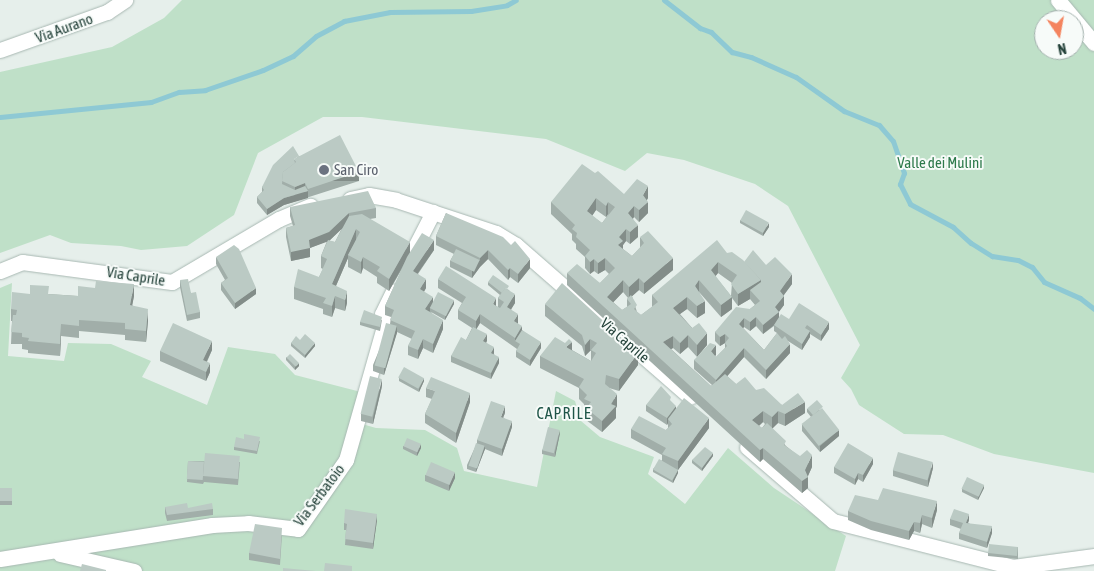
<!DOCTYPE html>
<html>
<head>
<meta charset="utf-8">
<style>
  body { margin:0 }
  #map { position:relative; width:1094px; height:571px; overflow:hidden; background:#e6efeb; font-family:"Asap Condensed",sans-serif }
  div>[style] { position:absolute }
  .green>* { inset:0; background:#bfe0c8 }
  .stream>* { height:5px; margin:-2.5px; padding:0 2.5px; transform-origin:2.5px; border-radius:2.5px; background:#8ec9d4 }
  .roads { filter:drop-shadow(0 0 1px #a8b8b2) drop-shadow(0 0 1px #a8b8b2) }
  .minor>* { height:15px; margin:-7.5px; padding:0 7.5px; transform-origin:7.5px; border-radius:7.5px; background:#fff }
  .wall>* { inset:0; background:#a1aea9; transform-origin:0 0 }
  .shaded-wall>* { inset:0; background:#838d89; transform-origin:0 0 }
  .building>* { inset:0; background:#bbcac4; transform-origin:0 0 }
  .dots>* { width:14px; height:14px; translate:-50% -50%; box-sizing:border-box; border:2px solid #f7fbf9; border-radius:50% }
  span { translate:-50% -50%; white-space:nowrap; text-align:center; line-height:1.15; -webkit-text-stroke:4px #f7fbf9; paint-order:stroke }
  .street-label { font-size:15px; color:#24423a }
  .park-label { font-size:15px; color:#2d7a4b }
  .worship-label { font-size:15px; color:#5b616d }
  .left { translate:0 -50%; text-align:left }
  .neighbourhood-label { font-size:16px; color:#1f5548; letter-spacing:1px }
  .north { position:absolute; left:1034px; top:10px; width:50px; height:50px; box-sizing:border-box; background:#f7fbf9; border:1px solid #a3b1ad; border-radius:50%; rotate:168deg; font-size:14px; font-weight:700; line-height:20px; text-align:center; color:#24423a }
  .north::after { content:''; display:block; margin:auto; width:18px; height:22px; background:#f4845f; clip-path:polygon(50% 0,100% 100%,50% 72%,0 100%) }
</style>
</head>
<body>
<div id="map">
  <div class="green">
    <i style="clip-path:polygon(evenodd,182px 0,1094px 0,1094px 473px,994px 454px,943px 435px,904px 434px,859px 405px,851px 389px,841px 378px,860px 345px,788px 206px,755px 184px,684px 160px,647px 153px,625px 171px,546px 139px,362px 117px,323px 117px,258px 153px,234px 215px,187px 246px,141px 250px,121px 246px,71px 243px,50px 235px,0 253px,0 72px,112px 47px,164px 18px,182px 0,1044px 20px,1074px 20px,1074px 50px,1044px 50px,1044px 20px)"></i>
    <i style="clip-path:polygon(12px 283px,8px 356px,64px 361px,68px 343px,111px 344px,151px 361px,142px 377px,207px 405px,228px 347px,275px 354px,295px 375px,361px 392px,355px 422px,376px 428px,425px 430px,457px 448px,464px 471px,537px 487px,556px 391px,575px 401px,581px 421px,600px 437px,654px 457px,648px 474px,685px 504px,728px 448px,774px 488px,846px 536px,835px 571px,0 571px,0 288px)"></i>
  </div>
  <div class="stream">
    <i style="left:664px;top:0;width:46px;rotate:37.9deg"></i>
    <i style="left:700px;top:28px;width:12px;rotate:20deg"></i>
    <i style="left:711px;top:32px;width:29px;rotate:44deg"></i>
    <i style="left:732px;top:52px;width:20px;rotate:15deg"></i>
    <i style="left:751px;top:57px;width:49px;rotate:24deg"></i>
    <i style="left:796px;top:77px;width:59px;rotate:35.3deg"></i>
    <i style="left:844px;top:111px;width:38px;rotate:22deg"></i>
    <i style="left:879px;top:125px;width:21px;rotate:49deg"></i>
    <i style="left:893px;top:141px;width:34px;rotate:71deg"></i>
    <i style="left:904px;top:173px;width:12px;rotate:110deg"></i>
    <i style="left:900px;top:184px;width:22px;rotate:63deg"></i>
    <i style="left:910px;top:204px;width:49px;rotate:28.1deg"></i>
    <i style="left:953px;top:227px;width:24px;rotate:42deg"></i>
    <i style="left:971px;top:243px;width:25px;rotate:32deg"></i>
    <i style="left:992px;top:256px;width:26px;rotate:9deg"></i>
    <i style="left:1018px;top:260px;width:16px;rotate:27deg"></i>
    <i style="left:1032px;top:267px;width:19px;rotate:51deg"></i>
    <i style="left:1044px;top:282px;width:39px;rotate:24deg"></i>
    <i style="left:1080px;top:298px;width:18px;rotate:38deg"></i>
    <i style="left:0;top:117px;width:152px;rotate:-5.7deg"></i>
    <i style="left:151px;top:102px;width:30px;rotate:-20deg"></i>
    <i style="left:179px;top:92px;width:26px;rotate:-4deg"></i>
    <i style="left:205px;top:90px;width:61px;rotate:-19deg"></i>
    <i style="left:263px;top:70px;width:33px;rotate:-25deg"></i>
    <i style="left:293px;top:56px;width:30px;rotate:-41deg"></i>
    <i style="left:316px;top:36px;width:32px;rotate:-28deg"></i>
    <i style="left:344px;top:21px;width:47px;rotate:-11.1deg"></i>
    <i style="left:390px;top:12px;width:81px;rotate:-0.7deg"></i>
    <i style="left:471px;top:11px;width:36px;rotate:-9deg"></i>
    <i style="left:507px;top:5px;width:10px;rotate:-29deg"></i>
  </div>
  <div class="roads">
    <div class="minor">
      <i style="left:1058px;top:0;width:56px;rotate:50.1deg"></i>
      <i style="left:0;top:50px;width:114px;rotate:-19.6deg"></i>
      <i style="left:107px;top:12px;width:22px;rotate:-34deg"></i>
      <i style="left:350px;top:199px;width:19px;rotate:-12deg"></i>
      <i style="left:369px;top:195px;width:27px;rotate:10deg"></i>
      <i style="left:396px;top:200px;width:105px;rotate:18.3deg"></i>
      <i style="left:496px;top:233px;width:23px;rotate:31deg"></i>
      <i style="left:516px;top:245px;width:231px;rotate:41.1deg"></i>
      <i style="left:413px;top:251px;width:44px;rotate:-62.9deg"></i>
      <i style="left:0;top:271px;width:24px;rotate:-22deg"></i>
      <i style="left:22px;top:262px;width:151px;rotate:7.6deg"></i>
      <i style="left:172px;top:282px;width:124px;rotate:-30.5deg"></i>
      <i style="left:279px;top:219px;width:34px;rotate:-23deg"></i>
      <i style="left:747px;top:447px;width:113px;rotate:40.7deg"></i>
      <i style="left:833px;top:521px;width:186px;rotate:14.3deg"></i>
      <i style="left:1013px;top:567px;width:82px;rotate:-7.7deg"></i>
      <i style="left:60px;top:554px;width:76px;rotate:12.9deg"></i>
      <i style="left:0;top:559px;width:215px;rotate:-9.1deg"></i>
      <i style="left:212px;top:525px;width:36px;rotate:-3deg"></i>
      <i style="left:248px;top:523px;width:50px;rotate:6.8deg"></i>
      <i style="left:298px;top:529px;width:84px;rotate:-55.2deg"></i>
      <i style="left:346px;top:460px;width:146px;rotate:-74.1deg"></i>
      <i style="left:386px;top:320px;width:7px;rotate:-124deg"></i>
      <i style="left:382px;top:314px;width:25px;rotate:-64deg"></i>
    </div>
  </div>
  <div class="wall">
    <i style="clip-path:polygon(299px 156px,359px 181px,284px 205px,267px 215px,257px 203px,257px 197px,262px 192px,262px 187px)"></i>
    <i style="clip-path:polygon(evenodd,624px 194px,648px 198px,647px 200px,648px 213px,639px 222px,634px 217px,633px 219px,638px 237px,630px 244px,626px 241px,623px 245px,623px 249px,632px 256px,640px 248px,640px 237px,673px 270px,644px 294px,639px 290px,632px 296px,637px 312px,641px 315px,652px 307px,652px 295px,727px 253px,744px 262px,766px 265px,792px 284px,784px 295px,784px 305px,779px 312px,779px 317px,829px 329px,821px 341px,810px 334px,810px 337px,802px 350px,788px 341px,790px 353px,766px 379px,744px 357px,727px 376px,736px 384px,756px 390px,782px 405px,805px 413px,785px 426px,778px 423px,772px 428px,786px 446px,812px 467px,808px 476px,808px 488px,802px 493px,763px 459px,760px 462px,567px 285px,567px 273px,600px 283px,609px 274px,605px 270px,598px 274px,594px 271px,590px 274px,585px 268px,585px 257px,576px 249px,576px 244px,572px 240px,572px 234px,551px 214px,551px 202px,624px 194px,596px 210px,606px 217px,609px 214px,602px 223px,592px 216px,596px 210px,624px 194px,718px 273px,732px 283px,731px 296px,715px 276px,718px 273px,624px 194px,623px 292px,628px 298px,627px 299px,627px 307px,622px 310px,613px 302px,623px 292px,624px 194px,699px 292px,721px 317px,732px 309px,732px 298px,738px 306px,750px 299px,755px 305px,750px 309px,715px 332px,715px 341px,720px 346px,725px 343px,725px 348px,716px 357px,715px 356px,716px 355px,694px 360px,694px 369px,712px 385px,711px 386px,671px 349px,673px 348px,680px 354px,688px 347px,697px 357px,707px 345px,680px 314px,687px 309px,697px 318px,705px 313px,699px 292px,624px 194px,756px 326px,763px 334px,774px 326px,774px 331px,777px 333px,764px 350px,743px 328px,744px 327px,750px 331px,756px 326px,624px 194px,763px 422px,765px 424px,762px 428px,759px 426px,763px 422px)"></i>
    <i style="clip-path:polygon(evenodd,290px 207px,376px 208px,376px 218px,370px 219px,410px 252px,434px 250px,418px 274px,426px 288px,424px 292px,433px 303px,454px 304px,445px 320px,431px 312px,443px 329px,433px 353px,423px 348px,418px 359px,408px 355px,408px 346px,412px 339px,397px 332px,384px 375px,373px 371px,373px 365px,390px 324px,391px 317px,385px 315px,385px 306px,402px 269px,389px 291px,377px 283px,377px 277px,363px 268px,361px 274px,348px 267px,348px 258px,336px 286px,347px 303px,345px 311px,335px 308px,332px 317px,323px 314px,323px 309px,294px 299px,294px 287px,319px 277px,323px 269px,321px 268px,321px 256px,327px 241px,310px 248px,310px 257px,291px 261px,286px 237px,286px 228px,293px 226px,290px 216px,290px 207px,342px 228px,335px 242px,329px 241px,342px 228px)"></i>
    <i style="clip-path:polygon(446px 213px,530px 268px,518px 283px,510px 277px,508px 280px,488px 259px,480px 267px,472px 278px,450px 267px,450px 261px,454px 254px,436px 245px,436px 236px)"></i>
    <i style="clip-path:polygon(740px 220px,769px 227px,763px 236px,740px 223px)"></i>
    <i style="clip-path:polygon(216px 257px,256px 294px,235px 309px,221px 290px,221px 283px,225px 280px,216px 264px)"></i>
    <i style="clip-path:polygon(438px 279px,498px 307px,498px 298px,500px 295px,488px 285px,488px 282px,509px 290px,515px 303px,511px 309px,518px 324px,522px 330px,541px 348px,530px 366px,516px 357px,516px 351px,517px 349px,480px 323px,476px 329px,487px 341px,486px 342px,494px 353px,494px 354px,499px 363px,491px 379px,451px 362px,451px 356px,466px 340px,472px 328px,458px 319px,458px 310px,462px 303px,438px 288px)"></i>
    <i style="clip-path:polygon(180px 280px,191px 293px,200px 312px,200px 318px,187px 321px,180px 287px)"></i>
    <i style="clip-path:polygon(30px 294px,49px 294px,78px 296px,134px 296px,132px 305px,148px 321px,146px 342px,125px 340px,125px 335px,79px 331px,79px 338px,61px 336px,60px 356px,28px 353px,28px 350px,22px 349px,22px 344px,11px 344px,12px 321px,11px 321px,11px 309px)"></i>
    <i style="clip-path:polygon(545px 304px,638px 365px,619px 391px,609px 388px,617px 406px,616px 408px,616px 418px,602px 432px,586px 420px,586px 412px,584px 411px,584px 404px,579px 399px,579px 388px,540px 368px,540px 356px,572px 350px,591px 361px,591px 351px,590px 351px,585px 356px,582px 346px,545px 316px)"></i>
    <i style="clip-path:polygon(382px 320px,380px 331px,360px 325px,360px 322px)"></i>
    <i style="clip-path:polygon(300px 340px,315px 346px,305px 358px,291px 346px,291px 343px)"></i>
    <i style="clip-path:polygon(212px 350px,207px 362px,210px 372px,206px 381px,160px 361px,160px 351px)"></i>
    <i style="clip-path:polygon(286px 357px,299px 366px,295px 370px,286px 360px)"></i>
    <i style="clip-path:polygon(399px 378px,424px 381px,419px 392px,399px 381px)"></i>
    <i style="clip-path:polygon(382px 386px,373px 424px,361px 421px,361px 414px)"></i>
    <i style="clip-path:polygon(426px 388px,470px 402px,456px 443px,425px 423px,425px 414px,432px 399px,426px 397px)"></i>
    <i style="clip-path:polygon(671px 402px,676px 409px,709px 428px,678px 470px,678px 473px,673px 483px,653px 472px,653px 469px,662px 460px,662px 455px,631px 438px,631px 429px,666px 430px,668px 428px,668px 423px,667px 425px,646px 411px,646px 405px)"></i>
    <i style="clip-path:polygon(807px 409px,823px 410px,839px 436px,820px 452px,802px 431px,802px 425px,811px 417px,807px 412px)"></i>
    <i style="clip-path:polygon(505px 413px,503px 417px,512px 427px,502px 456px,485px 449px,476px 472px,467px 469px,467px 465px,477px 443px,477px 440px)"></i>
    <i style="clip-path:polygon(560px 433px,555px 457px,542px 454px,542px 450px)"></i>
    <i style="clip-path:polygon(260px 441px,257px 454px,234px 450px,234px 447px)"></i>
    <i style="clip-path:polygon(403px 446px,421px 448px,417px 456px,403px 449px)"></i>
    <i style="clip-path:polygon(713px 456px,702px 471px,692px 463px,692px 460px)"></i>
    <i style="clip-path:polygon(188px 461px,240px 462px,238px 485px,204px 482px,203px 484px,187px 482px)"></i>
    <i style="clip-path:polygon(873px 464px,863px 482px,858px 479px,855px 485px,834px 473px,834px 467px)"></i>
    <i style="clip-path:polygon(933px 468px,928px 487px,893px 476px,893px 470px)"></i>
    <i style="clip-path:polygon(425px 475px,455px 478px,449px 491px,425px 481px)"></i>
    <i style="left:0;top:488px;width:12px;height:17px"></i>
    <i style="clip-path:polygon(984px 488px,978px 500px,962px 492px,962px 489px)"></i>
    <i style="clip-path:polygon(878px 500px,937px 510px,932px 528px,922px 524px,920px 533px,914px 531px,909px 540px,871px 530px,848px 520px,848px 511px)"></i>
    <i style="clip-path:polygon(165px 507px,213px 509px,213px 515px,167px 521px,165px 513px)"></i>
    <i style="clip-path:polygon(950px 519px,969px 520px,968px 523px,992px 533px,987px 548px,959px 539px,959px 533px,961px 529px,950px 525px)"></i>
    <i style="clip-path:polygon(377px 520px,373px 549px,345px 545px,346px 530px,344px 530px,344px 523px)"></i>
    <i style="clip-path:polygon(282px 535px,280px 565px,249px 560px,249px 553px)"></i>
    <i style="clip-path:polygon(1018px 547px,1018px 559px,988px 556px,988px 553px)"></i>
  </div>
  <div class="shaded-wall">
    <i style="left:359px;top:172px;width:9px;height:54px;rotate:90deg"></i>
    <i style="clip-path:polygon(305px 183px,305px 192px,308px 191px,308px 198px,284px 205px,267px 215px,267px 209px,284px 198px,295px 195px,295px 187px)"></i>
    <i style="clip-path:polygon(648px 186px,648px 198px,643px 206px,643px 195px)"></i>
    <i style="clip-path:polygon(596px 198px,596px 210px,587px 223px,587px 211px)"></i>
    <i style="clip-path:polygon(608px 202px,608px 214px,606px 217px,606px 206px)"></i>
    <i style="clip-path:polygon(648px 202px,648px 213px,639px 222px,639px 210px)"></i>
    <i style="clip-path:polygon(634px 206px,634px 217px,628px 224px,628px 213px)"></i>
    <i style="clip-path:polygon(349px 213px,349px 222px,329px 241px,310px 248px,310px 257px,291px 261px,291px 252px)"></i>
    <i style="clip-path:polygon(769px 223px,769px 227px,763px 236px,763px 233px)"></i>
    <i style="clip-path:polygon(638px 225px,638px 237px,630px 244px,630px 232px)"></i>
    <i style="clip-path:polygon(356px 229px,356px 241px,348px 255px,348px 258px,332px 295px,332px 284px)"></i>
    <i style="clip-path:polygon(626px 229px,626px 241px,623px 245px,623px 252px,618px 245px,619px 237px)"></i>
    <i style="clip-path:polygon(434px 240px,434px 250px,413px 280px,413px 271px)"></i>
    <i style="clip-path:polygon(410px 242px,410px 253px,389px 291px,389px 279px)"></i>
    <i style="clip-path:polygon(488px 250px,488px 259px,480px 267px,472px 278px,472px 271px,480px 260px,480px 258px)"></i>
    <i style="clip-path:polygon(363px 257px,363px 268px,361px 274px,361px 262px)"></i>
    <i style="clip-path:polygon(605px 258px,605px 270px,598px 274px,598px 263px)"></i>
    <i style="clip-path:polygon(673px 258px,673px 270px,644px 294px,644px 283px)"></i>
    <i style="clip-path:polygon(530px 259px,530px 268px,518px 283px,518px 274px)"></i>
    <i style="clip-path:polygon(594px 259px,594px 271px,590px 274px,590px 262px)"></i>
    <i style="clip-path:polygon(718px 262px,718px 273px,711px 282px,711px 270px)"></i>
    <i style="clip-path:polygon(510px 268px,510px 277px,508px 280px,508px 270px)"></i>
    <i style="clip-path:polygon(792px 274px,792px 284px,780px 300px,780px 291px)"></i>
    <i style="clip-path:polygon(639px 278px,639px 290px,629px 299px,629px 287px)"></i>
    <i style="clip-path:polygon(426px 279px,426px 288px,420px 298px,420px 289px)"></i>
    <i style="clip-path:polygon(623px 280px,623px 292px,607px 309px,607px 297px)"></i>
    <i style="clip-path:polygon(699px 280px,699px 292px,695px 286px)"></i>
    <i style="clip-path:polygon(761px 280px,761px 291px,750px 290px,750px 299px,738px 306px,738px 294px)"></i>
    <i style="clip-path:polygon(134px 284px,134px 296px,130px 317px,130px 305px)"></i>
    <i style="clip-path:polygon(256px 288px,256px 294px,235px 309px,235px 303px)"></i>
    <i style="clip-path:polygon(347px 291px,347px 303px,345px 311px,345px 300px)"></i>
    <i style="clip-path:polygon(515px 294px,515px 303px,507px 316px,507px 307px)"></i>
    <i style="clip-path:polygon(335px 296px,335px 308px,332px 317px,332px 306px)"></i>
    <i style="clip-path:polygon(784px 296px,784px 305px,777px 314px,779px 312px,779px 321px,763px 334px,763px 325px,775px 307px)"></i>
    <i style="clip-path:polygon(433px 297px,433px 306px,430px 308px,430px 311px,425px 318px,425px 309px)"></i>
    <i style="clip-path:polygon(687px 297px,687px 309px,673px 319px,673px 308px)"></i>
    <i style="clip-path:polygon(732px 297px,732px 309px,721px 317px,721px 305px)"></i>
    <i style="clip-path:polygon(496px 298px,496px 307px,493px 304px)"></i>
    <i style="clip-path:polygon(454px 300px,454px 304px,445px 320px,445px 317px)"></i>
    <i style="clip-path:polygon(705px 301px,705px 313px,697px 318px,697px 306px)"></i>
    <i style="clip-path:polygon(148px 309px,148px 321px,146px 342px,146px 331px)"></i>
    <i style="clip-path:polygon(480px 314px,480px 323px,476px 330px,476px 321px)"></i>
    <i style="clip-path:polygon(518px 314px,518px 323px,514px 330px,514px 321px)"></i>
    <i style="clip-path:polygon(756px 317px,756px 326px,750px 331px,750px 322px)"></i>
    <i style="clip-path:polygon(744px 318px,744px 327px,739px 333px,739px 324px)"></i>
    <i style="clip-path:polygon(443px 320px,443px 329px,433px 353px,433px 344px)"></i>
    <i style="clip-path:polygon(829px 322px,829px 329px,821px 341px,821px 335px)"></i>
    <i style="clip-path:polygon(61px 324px,61px 336px,60px 356px,60px 344px)"></i>
    <i style="clip-path:polygon(397px 326px,397px 333px,384px 375px,384px 368px)"></i>
    <i style="clip-path:polygon(522px 326px,522px 336px,515px 341px,515px 348px,515px 338px)"></i>
    <i style="clip-path:polygon(810px 331px,810px 337px,802px 350px,802px 344px)"></i>
    <i style="clip-path:polygon(707px 333px,707px 345px,697px 357px,697px 345px)"></i>
    <i style="clip-path:polygon(487px 334px,487px 341px,483px 347px,483px 341px)"></i>
    <i style="clip-path:polygon(725px 334px,725px 343px,720px 346px,720px 337px)"></i>
    <i style="clip-path:polygon(688px 335px,688px 347px,680px 354px,680px 343px)"></i>
    <i style="clip-path:polygon(673px 336px,673px 348px,663px 354px,663px 342px)"></i>
    <i style="clip-path:polygon(423px 339px,423px 348px,418px 359px,418px 350px)"></i>
    <i style="clip-path:polygon(590px 339px,590px 351px,585px 356px,585px 345px)"></i>
    <i style="clip-path:polygon(212px 341px,212px 350px,203px 369px,203px 360px)"></i>
    <i style="clip-path:polygon(541px 342px,541px 348px,530px 366px,530px 360px)"></i>
    <i style="clip-path:polygon(572px 342px,572px 353px,566px 347px)"></i>
    <i style="clip-path:polygon(315px 343px,315px 346px,305px 358px,305px 355px)"></i>
    <i style="clip-path:polygon(790px 344px,790px 353px,766px 379px,766px 370px)"></i>
    <i style="clip-path:polygon(716px 345px,716px 355px,711px 360px,711px 351px)"></i>
    <i style="clip-path:polygon(494px 347px,494px 353px,491px 359px,491px 353px)"></i>
    <i style="clip-path:polygon(744px 348px,744px 357px,716px 389px,716px 380px)"></i>
    <i style="clip-path:polygon(638px 353px,638px 365px,619px 391px,619px 379px)"></i>
    <i style="clip-path:polygon(499px 357px,499px 363px,491px 379px,491px 373px)"></i>
    <i style="clip-path:polygon(210px 363px,210px 372px,206px 381px,206px 372px)"></i>
    <i style="clip-path:polygon(299px 363px,299px 366px,295px 370px,295px 366px)"></i>
    <i style="clip-path:polygon(424px 378px,424px 381px,419px 392px,419px 389px)"></i>
    <i style="clip-path:polygon(382px 379px,382px 386px,373px 424px,373px 418px)"></i>
    <i style="clip-path:polygon(470px 393px,470px 402px,456px 443px,456px 433px)"></i>
    <i style="clip-path:polygon(617px 394px,617px 406px,616px 408px,616px 418px,602px 432px,602px 421px)"></i>
    <i style="clip-path:polygon(805px 402px,805px 413px,785px 426px,785px 414px)"></i>
    <i style="clip-path:polygon(505px 406px,505px 413px,501px 423px,501px 417px)"></i>
    <i style="clip-path:polygon(676px 406px,676px 413px,668px 419px,668px 423px,667px 425px,667px 418px)"></i>
    <i style="clip-path:polygon(763px 411px,763px 422px,752px 432px,752px 420px)"></i>
    <i style="clip-path:polygon(778px 411px,778px 423px,772px 429px,772px 417px)"></i>
    <i style="clip-path:polygon(709px 418px,709px 428px,678px 470px,678px 473px,673px 483px,673px 480px,678px 470px,678px 461px)"></i>
    <i style="clip-path:polygon(512px 421px,512px 427px,502px 456px,502px 449px)"></i>
    <i style="clip-path:polygon(560px 430px,560px 433px,555px 457px,555px 453px)"></i>
    <i style="clip-path:polygon(839px 430px,839px 436px,820px 452px,820px 446px)"></i>
    <i style="clip-path:polygon(421px 444px,421px 448px,417px 456px,417px 453px)"></i>
    <i style="clip-path:polygon(485px 446px,485px 449px,476px 472px,476px 469px)"></i>
    <i style="clip-path:polygon(763px 448px,763px 459px,760px 462px,760px 450px)"></i>
    <i style="clip-path:polygon(713px 453px,713px 456px,702px 471px,702px 468px)"></i>
    <i style="clip-path:polygon(812px 455px,812px 467px,807px 478px,808px 477px,808px 488px,802px 493px,802px 481px,805px 470px)"></i>
    <i style="clip-path:polygon(873px 458px,873px 464px,863px 482px,863px 475px)"></i>
    <i style="clip-path:polygon(933px 462px,933px 468px,928px 487px,928px 480px)"></i>
    <i style="clip-path:polygon(455px 472px,455px 478px,449px 491px,449px 485px)"></i>
    <i style="clip-path:polygon(858px 473px,858px 479px,855px 485px,855px 479px)"></i>
    <i style="clip-path:polygon(984px 485px,984px 488px,978px 500px,978px 497px)"></i>
    <i style="clip-path:polygon(937px 501px,937px 510px,932px 528px,932px 518px)"></i>
    <i style="clip-path:polygon(377px 514px,377px 520px,373px 549px,373px 543px)"></i>
    <i style="clip-path:polygon(969px 514px,969px 520px,966px 529px,966px 523px)"></i>
    <i style="clip-path:polygon(922px 515px,922px 524px,920px 533px,920px 523px)"></i>
    <i style="clip-path:polygon(914px 522px,914px 531px,909px 540px,909px 531px)"></i>
    <i style="clip-path:polygon(992px 526px,992px 533px,987px 548px,987px 542px)"></i>
  </div>
  <div class="building">
    <i style="clip-path:polygon(340px 135px,359px 172px,308px 189px,305px 183px,295px 187px,282px 181px,283px 172px,296px 162px,294px 159px)"></i>
    <i style="clip-path:polygon(293px 146px,299px 156px,294px 159px,295px 163px,283px 172px,282px 184px,295px 190px,305px 186px,308px 191px,284px 198px,267px 209px,257px 197px,264px 190px,262px 187px,273px 165px)"></i>
    <i style="clip-path:polygon(evenodd,582px 164px,595px 173px,598px 171px,624px 194px,637px 179px,648px 186px,643px 195px,648px 202px,639px 210px,634px 206px,628px 213px,638px 225px,630px 232px,626px 229px,619px 237px,623px 241px,618px 245px,632px 256px,644px 243px,640px 237px,648px 231px,673px 258px,644px 283px,639px 278px,629px 287px,623px 280px,607px 297px,622px 310px,631px 304px,627px 299px,631px 295px,637px 305px,634px 309px,641px 315px,658px 302px,652px 295px,717px 240px,727px 253px,732px 252px,743px 260px,761px 280px,738px 294px,731px 284px,737px 275px,718px 262px,711px 270px,732px 297px,721px 305px,699px 280px,695px 286px,705px 301px,697px 306px,687px 297px,673px 308px,692px 328px,699px 323px,707px 333px,697px 345px,688px 335px,680px 343px,673px 336px,663px 342px,711px 386px,725px 374px,736px 384px,745px 377px,756px 390px,764px 388px,782px 405px,798px 393px,805px 402px,785px 414px,778px 411px,772px 417px,763px 411px,752px 420px,762px 428px,767px 423px,786px 441px,784px 445px,800px 456px,807px 450px,812px 455px,805px 470px,808px 477px,802px 481px,763px 448px,760px 450px,567px 273px,577px 264px,600px 283px,615px 268px,605px 258px,598px 263px,594px 259px,590px 262px,585px 256px,590px 250px,576px 237px,577px 233px,572px 229px,575px 225px,551px 202px,582px 164px,596px 198px,606px 206px,608px 202px,615px 207px,602px 223px,587px 211px,596px 198px)"></i>
    <i style="clip-path:polygon(368px 191px,376px 208px,349px 213px,329px 232px,309px 240px,310px 248px,291px 252px,286px 228px,295px 225px,290px 207px)"></i>
    <i style="left:746px;top:210px;width:26px;height:12px;rotate:29deg"></i>
    <i style="clip-path:polygon(446px 213px,503px 237px,511px 245px,515px 241px,530px 259px,518px 274px,510px 268px,508px 270px,488px 250px,480px 258px,436px 236px)"></i>
    <i style="clip-path:polygon(362px 214px,410px 242px,389px 279px,377px 271px,380px 267px,363px 257px,361px 262px,348px 255px,360px 232px,356px 229px,332px 284px,347px 291px,345px 300px,335px 296px,332px 306px,323px 303px,326px 298px,294px 287px,298px 269px,319px 277px,327px 259px,321px 256px,328px 240px,335px 242px,349px 216px)"></i>
    <i style="clip-path:polygon(422px 233px,434px 240px,413px 271px,426px 279px,420px 289px,433px 297px,425px 309px,443px 320px,433px 344px,423px 339px,418px 350px,408px 346px,415px 331px,390px 320px,394px 310px,385px 306px,407px 257px)"></i>
    <i style="clip-path:polygon(234px 245px,239px 249px,256px 288px,235px 303px,221px 283px,228px 278px,216px 257px)"></i>
    <i style="left:456px;top:249px;width:26px;height:13px;rotate:25deg"></i>
    <i style="clip-path:polygon(753px 250px,766px 265px,775px 257px,792px 274px,780px 291px,784px 296px,775px 307px,779px 312px,763px 325px,756px 317px,750px 322px,744px 318px,739px 324px,764px 350px,777px 333px,782px 339px,785px 336px,790px 344px,766px 370px,744px 348px,716px 380px,694px 360px,710px 343px,716px 345px,711px 351px,716px 357px,727px 346px,725px 343px,729px 338px,725px 334px,720px 337px,715px 332px,736px 307px,750px 309px,760px 301px,750px 290px,761px 282px,761px 280px,744px 262px)"></i>
    <i style="clip-path:polygon(446px 266px,496px 298px,493px 304px,500px 308px,504px 302px,498px 298px,505px 288px,515px 294px,507px 307px,518px 314px,514px 321px,522px 326px,515px 338px,480px 314px,476px 321px,458px 310px,466px 297px,438px 279px)"></i>
    <i style="clip-path:polygon(493px 275px,509px 286px,507px 289px,505px 288px,502px 293px,488px 282px)"></i>
    <i style="clip-path:polygon(188px 279px,191px 293px,196px 292px,200px 312px,187px 315px,180px 280px)"></i>
    <i style="clip-path:polygon(96px 281px,134px 284px,130px 305px,148px 309px,146px 331px,125px 329px,125px 323px,79px 320px,79px 326px,61px 324px,60px 344px,28px 341px,29px 338px,22px 337px,22px 333px,11px 332px,13px 315px,16px 315px,17px 310px,11px 309px,12px 292px,30px 294px,30px 285px,49px 286px,48px 294px,78px 296px,78px 286px,95px 288px)"></i>
    <i style="clip-path:polygon(562px 283px,638px 353px,619px 379px,606px 375px,605px 384px,617px 394px,611px 404px,616px 406px,602px 421px,586px 408px,591px 402px,584px 399px,587px 395px,579px 387px,584px 379px,540px 356px,555px 337px,565px 343px,569px 339px,572px 342px,566px 347px,591px 361px,596px 353px,591px 350px,597px 343px,590px 339px,585px 345px,582px 335px,545px 304px)"></i>
    <i style="left:438px;top:292px;width:18px;height:18px;rotate:27deg"></i>
    <i style="clip-path:polygon(799px 303px,829px 322px,821px 335px,807px 325px,805px 328px,810px 331px,802px 344px,774px 325px,781px 314px,789px 319px)"></i>
    <i style="clip-path:polygon(364px 310px,382px 317px,380px 327px,360px 322px)"></i>
    <i style="clip-path:polygon(173px 323px,212px 341px,203px 360px,210px 363px,206px 372px,160px 351px)"></i>
    <i style="left:386px;top:323px;width:11px;height:44px;rotate:15deg"></i>
    <i style="clip-path:polygon(473px 327px,487px 334px,483px 341px,494px 347px,491px 353px,499px 357px,491px 373px,451px 356px,461px 337px,466px 340px)"></i>
    <i style="clip-path:polygon(522px 330px,541px 342px,530px 360px,516px 351px,520px 344px,515px 341px)"></i>
    <i style="clip-path:polygon(305px 334px,315px 343px,305px 355px,291px 343px,296px 336px,300px 340px)"></i>
    <i style="left:290px;top:354px;width:13px;height:5px;rotate:45deg"></i>
    <i style="left:404px;top:367px;width:23px;height:12px;rotate:29deg"></i>
    <i style="left:370px;top:376px;width:12px;height:39px;rotate:14deg"></i>
    <i style="clip-path:polygon(431px 377px,470px 393px,456px 433px,425px 414px,435px 391px,426px 388px)"></i>
    <i style="clip-path:polygon(661px 386px,671px 397px,670px 400px,676px 406px,667px 418px,646px 405px)"></i>
    <i style="clip-path:polygon(684px 398px,709px 418px,678px 461px,662px 454px,666px 448px,631px 429px,639px 416px,666px 430px,672px 424px,668px 419px)"></i>
    <i style="left:817px;top:400px;width:9px;height:13px;rotate:49deg"></i>
    <i style="clip-path:polygon(491px 401px,505px 406px,501px 417px,512px 421px,502px 449px,477px 440px)"></i>
    <i style="left:822px;top:408px;width:28px;height:26px;rotate:52deg"></i>
    <i style="left:548px;top:427px;width:12px;height:24px;rotate:14deg"></i>
    <i style="clip-path:polygon(244px 434px,260px 437px,257px 451px,234px 447px,236px 437px,244px 439px)"></i>
    <i style="left:407px;top:438px;width:15px;height:9px;rotate:23deg"></i>
    <i style="left:476px;top:443px;width:9px;height:24px;rotate:18deg"></i>
    <i style="clip-path:polygon(848px 443px,873px 458px,863px 475px,858px 473px,855px 479px,834px 467px)"></i>
    <i style="clip-path:polygon(705px 447px,713px 453px,702px 468px,692px 460px)"></i>
    <i style="left:898px;top:452px;width:36px;height:19px;rotate:16deg"></i>
    <i style="left:205px;top:453px;width:35px;height:23px;rotate:5deg"></i>
    <i style="left:659px;top:459px;width:22px;height:12px;rotate:30deg"></i>
    <i style="left:188px;top:461px;width:16px;height:18px;rotate:4deg"></i>
    <i style="left:431px;top:462px;width:26px;height:14px;rotate:23deg"></i>
    <i style="left:967px;top:477px;width:19px;height:13px;rotate:25deg"></i>
    <i style="left:0;top:488px;width:12px;height:13px"></i>
    <i style="clip-path:polygon(883px 488px,937px 501px,932px 518px,922px 515px,920px 523px,914px 522px,909px 531px,871px 521px,848px 511px,855px 495px,878px 500px)"></i>
    <i style="clip-path:polygon(187px 503px,188px 508px,212px 503px,213px 509px,167px 515px,165px 507px)"></i>
    <i style="clip-path:polygon(345px 509px,377px 514px,373px 543px,345px 539px,347px 524px,344px 523px)"></i>
    <i style="clip-path:polygon(954px 509px,969px 514px,966px 523px,992px 526px,987px 542px,959px 533px,963px 523px,950px 519px)"></i>
    <i style="clip-path:polygon(255px 524px,282px 528px,280px 559px,249px 553px)"></i>
    <i style="left:989px;top:544px;width:29px;height:9px;rotate:6deg"></i>
    <i style="clip-path:polygon(325px 563px,352px 566px,352px 571px,324px 571px)"></i>
    <i style="clip-path:polygon(82px 564px,106px 570px,106px 571px,80px 571px)"></i>
    <i style="clip-path:polygon(283px 568px,316px 571px,283px 571px)"></i>
  </div>
  <div class="dots">
    <i style="left:324px;top:170px;background:#6b7280"></i>
  </div>
  <div class="street-label">
    <span style="left:64px;top:28px;rotate:-20deg">Via Aurano</span>
    <span style="left:136px;top:276px;rotate:9deg">Via Caprile</span>
    <span style="left:625px;top:340px;rotate:41deg">Via Caprile</span>
    <span style="left:319px;top:495px;rotate:-53deg">Via Serbatoio</span>
  </div>
  <div class="park-label">
    <span style="left:940px;top:163px">Valle dei Mulini</span>
  </div>
  <div class="worship-label">
    <span class="left" style="left:334px;top:170px">San Ciro</span>
  </div>
  <div class="neighbourhood-label">
    <span style="left:564px;top:413px">CAPRILE</span>
  </div>
  <div class="north">N</div>
</div>
</body>
</html>
